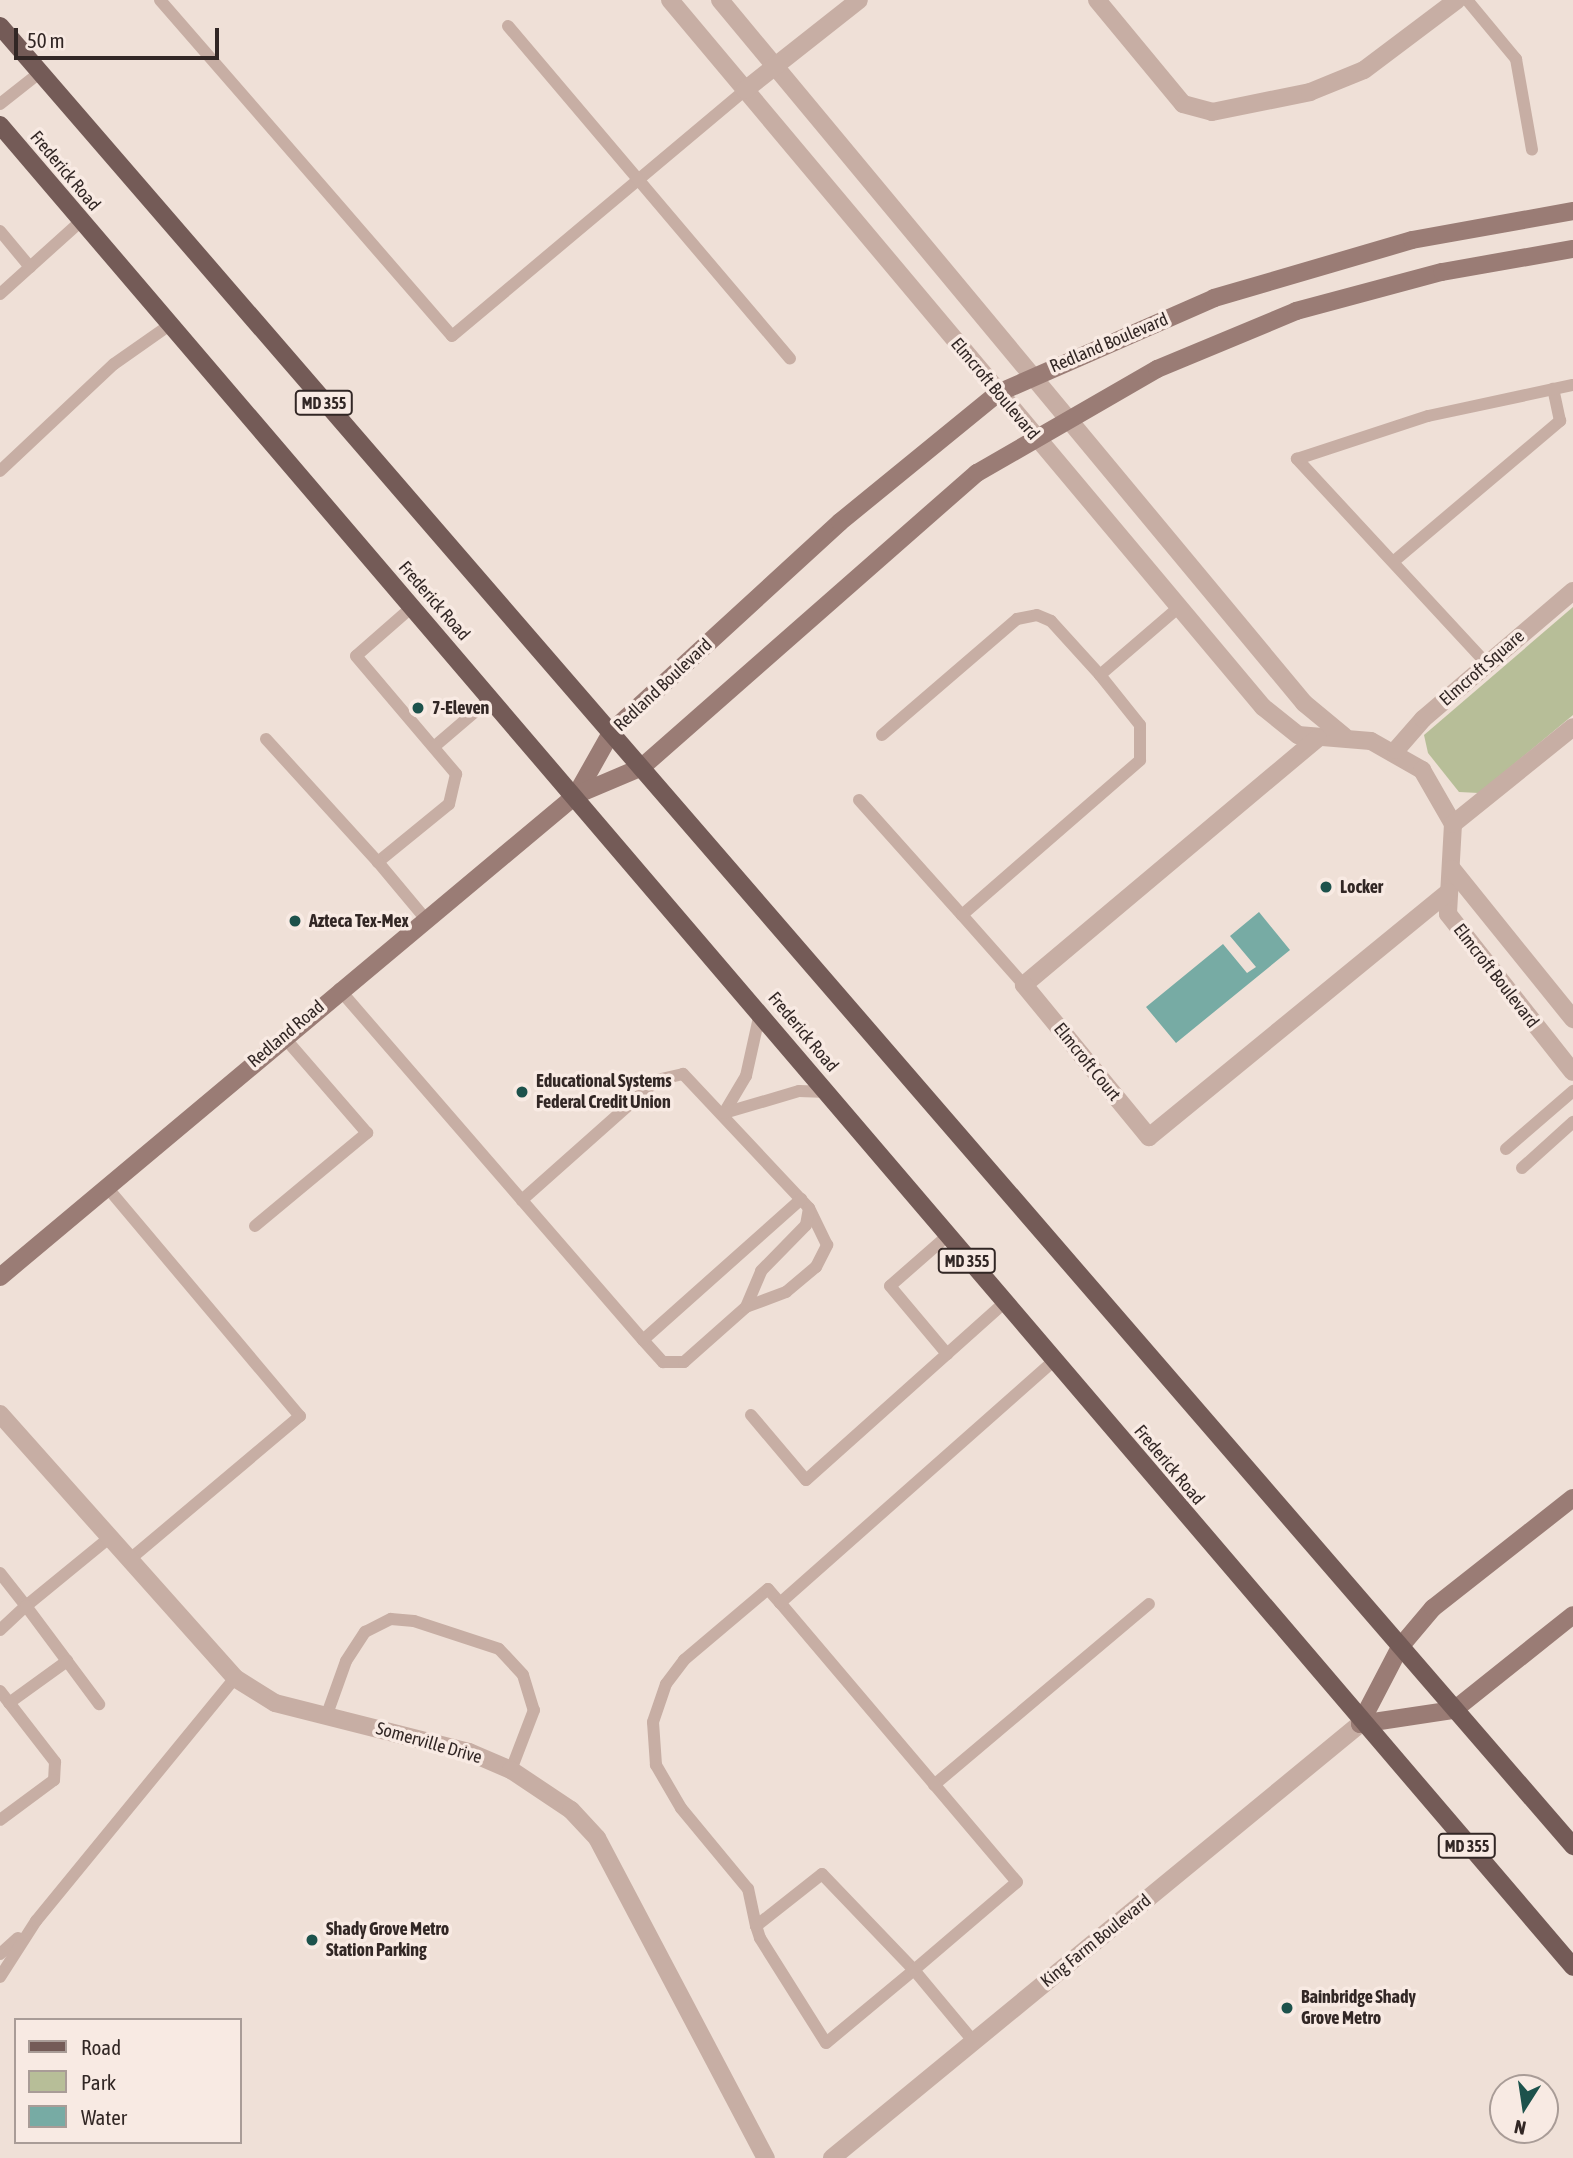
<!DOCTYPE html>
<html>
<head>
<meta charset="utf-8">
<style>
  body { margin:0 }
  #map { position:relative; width:1573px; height:2158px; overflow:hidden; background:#efe0d7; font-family:"Asap Condensed",sans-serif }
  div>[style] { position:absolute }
  .green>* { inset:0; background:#b7be98 }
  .water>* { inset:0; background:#77aba4 }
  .lane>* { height:12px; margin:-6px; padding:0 6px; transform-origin:6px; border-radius:6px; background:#c7aea4 }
  .street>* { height:18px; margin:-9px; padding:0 9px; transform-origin:9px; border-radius:9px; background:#c7aea4 }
  .secondary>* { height:18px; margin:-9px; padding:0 9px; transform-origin:9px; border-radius:9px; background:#9a7c75 }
  .primary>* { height:18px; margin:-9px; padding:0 9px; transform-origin:9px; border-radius:9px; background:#745b57 }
  .dots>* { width:19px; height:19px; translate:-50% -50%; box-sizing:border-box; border:4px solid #f8eae3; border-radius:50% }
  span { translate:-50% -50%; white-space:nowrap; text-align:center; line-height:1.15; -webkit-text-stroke:7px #f8eae3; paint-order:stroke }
  .shield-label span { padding:2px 5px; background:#f8eae3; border:2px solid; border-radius:5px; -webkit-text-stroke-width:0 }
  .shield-label { font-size:16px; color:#322725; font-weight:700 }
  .street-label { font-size:18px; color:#322725 }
  .poi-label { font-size:18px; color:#322725; font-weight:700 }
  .left { translate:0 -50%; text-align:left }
  .legend { position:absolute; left:14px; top:2018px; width:228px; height:126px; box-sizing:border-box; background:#f8eae3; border:2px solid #a99c97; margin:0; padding:9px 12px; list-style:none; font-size:21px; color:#322725 }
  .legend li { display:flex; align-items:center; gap:14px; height:35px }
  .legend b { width:35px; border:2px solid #a99c97 }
  .north { position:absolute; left:1489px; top:2074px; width:70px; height:70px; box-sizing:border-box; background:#f8eae3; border:2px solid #a99c97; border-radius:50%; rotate:192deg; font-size:19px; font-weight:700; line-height:28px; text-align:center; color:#322725 }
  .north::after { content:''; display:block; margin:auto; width:24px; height:32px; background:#1d524c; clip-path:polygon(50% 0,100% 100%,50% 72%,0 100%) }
  .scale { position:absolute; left:14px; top:28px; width:205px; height:32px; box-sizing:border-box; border:4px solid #322725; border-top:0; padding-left:9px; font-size:21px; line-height:24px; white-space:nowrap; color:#322725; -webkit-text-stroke:5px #f8eae3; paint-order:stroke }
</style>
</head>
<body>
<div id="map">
  <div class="green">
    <i style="clip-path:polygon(1573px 607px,1573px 715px,1479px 793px,1459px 792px,1428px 753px,1424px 735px)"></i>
  </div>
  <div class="water">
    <i style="clip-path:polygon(1259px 912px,1290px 950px,1176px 1043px,1146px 1007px,1223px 944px,1247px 973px,1256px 967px,1230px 936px)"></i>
  </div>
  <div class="lane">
    <i style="left:160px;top:0;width:445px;rotate:49deg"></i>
    <i style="left:452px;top:336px;width:383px;rotate:-40deg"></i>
    <i style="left:1467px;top:0;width:77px;rotate:50.3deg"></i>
    <i style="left:1516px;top:59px;width:92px;rotate:80deg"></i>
    <i style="left:508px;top:26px;width:436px;rotate:49.7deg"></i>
    <i style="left:0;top:104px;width:48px;rotate:-38.3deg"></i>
    <i style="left:0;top:231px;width:47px;rotate:50.2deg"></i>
    <i style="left:0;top:294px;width:108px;rotate:-42deg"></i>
    <i style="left:0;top:471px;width:156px;rotate:-43.2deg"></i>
    <i style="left:114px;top:364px;width:66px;rotate:-35.1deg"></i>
    <i style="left:1393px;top:562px;width:219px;rotate:-40.2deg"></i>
    <i style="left:1560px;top:421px;width:33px;rotate:-102deg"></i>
    <i style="left:412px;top:607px;width:74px;rotate:138.8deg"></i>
    <i style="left:356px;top:656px;width:155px;rotate:49.7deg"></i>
    <i style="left:456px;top:774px;width:31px;rotate:103deg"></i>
    <i style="left:449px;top:804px;width:92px;rotate:140.8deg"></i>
    <i style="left:378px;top:862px;width:72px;rotate:50.1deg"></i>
    <i style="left:1487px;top:664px;width:280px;rotate:-132.8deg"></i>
    <i style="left:1297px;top:459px;width:138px;rotate:-18.2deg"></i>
    <i style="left:1428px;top:416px;width:148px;rotate:-12.1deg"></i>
    <i style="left:882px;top:735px;width:178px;rotate:-40.7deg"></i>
    <i style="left:1017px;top:619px;width:20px;rotate:-11deg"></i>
    <i style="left:1037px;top:615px;width:15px;rotate:23deg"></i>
    <i style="left:1051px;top:621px;width:73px;rotate:47.8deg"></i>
    <i style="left:266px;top:739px;width:166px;rotate:47.7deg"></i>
    <i style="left:435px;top:746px;width:74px;rotate:-40.6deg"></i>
    <i style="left:859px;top:800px;width:154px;rotate:48.2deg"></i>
    <i style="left:962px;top:915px;width:236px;rotate:-41deg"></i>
    <i style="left:1140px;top:760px;width:35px;rotate:-90deg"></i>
    <i style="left:1140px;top:725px;width:64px;rotate:-128.7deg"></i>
    <i style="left:1100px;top:675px;width:104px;rotate:-40.7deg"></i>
    <i style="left:962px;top:915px;width:94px;rotate:48.5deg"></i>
    <i style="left:339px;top:989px;width:464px;rotate:49.1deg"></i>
    <i style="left:643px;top:1340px;width:30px;rotate:48deg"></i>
    <i style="left:663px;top:1362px;width:21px"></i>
    <i style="left:684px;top:1362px;width:83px;rotate:-41.6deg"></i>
    <i style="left:746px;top:1307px;width:43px;rotate:-20.6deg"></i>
    <i style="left:786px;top:1292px;width:39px;rotate:-40deg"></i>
    <i style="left:816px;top:1267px;width:25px;rotate:-63deg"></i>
    <i style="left:827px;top:1245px;width:41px;rotate:-115.9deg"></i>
    <i style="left:809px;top:1208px;width:184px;rotate:-133.2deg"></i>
    <i style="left:683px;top:1074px;width:27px;rotate:167deg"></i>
    <i style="left:657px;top:1080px;width:181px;rotate:138.4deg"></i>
    <i style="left:724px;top:1113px;width:43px;rotate:-59.3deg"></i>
    <i style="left:746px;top:1076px;width:65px;rotate:-77.5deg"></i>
    <i style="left:724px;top:1113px;width:78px;rotate:-16.3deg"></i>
    <i style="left:799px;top:1091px;width:28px;rotate:2deg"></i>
    <i style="left:1506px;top:1149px;width:89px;rotate:-40.9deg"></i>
    <i style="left:1522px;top:1168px;width:69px;rotate:-42deg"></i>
    <i style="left:106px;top:1186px;width:301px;rotate:49.9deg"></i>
    <i style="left:300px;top:1416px;width:225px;rotate:139.9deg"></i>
    <i style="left:255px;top:1226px;width:146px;rotate:-39.7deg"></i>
    <i style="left:367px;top:1133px;width:128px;rotate:-130.9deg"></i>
    <i style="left:946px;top:1237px;width:74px;rotate:138.8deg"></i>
    <i style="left:890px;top:1286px;width:89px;rotate:50deg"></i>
    <i style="left:746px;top:1307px;width:39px;rotate:-67deg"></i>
    <i style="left:761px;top:1271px;width:64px;rotate:-45.6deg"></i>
    <i style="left:806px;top:1225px;width:17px;rotate:-80deg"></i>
    <i style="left:643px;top:1340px;width:212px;rotate:-41.7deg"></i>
    <i style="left:751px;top:1415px;width:85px;rotate:49.8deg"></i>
    <i style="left:806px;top:1480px;width:266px;rotate:-41.8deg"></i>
    <i style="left:0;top:1573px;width:42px;rotate:51.8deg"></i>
    <i style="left:26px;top:1606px;width:106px;rotate:-39.3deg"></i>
    <i style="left:0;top:1630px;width:35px;rotate:-43deg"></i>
    <i style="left:26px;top:1606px;width:69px;rotate:53.3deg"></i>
    <i style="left:0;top:1691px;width:90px;rotate:52.2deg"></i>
    <i style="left:55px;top:1762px;width:18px;rotate:93deg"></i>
    <i style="left:54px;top:1780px;width:67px;rotate:143.5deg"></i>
    <i style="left:9px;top:1703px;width:72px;rotate:-35.9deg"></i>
    <i style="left:67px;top:1661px;width:54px;rotate:53.3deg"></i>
    <i style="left:326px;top:1717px;width:59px;rotate:-70.3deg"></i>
    <i style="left:346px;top:1661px;width:35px;rotate:-57deg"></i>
    <i style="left:365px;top:1632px;width:29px;rotate:-27deg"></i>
    <i style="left:391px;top:1619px;width:23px;rotate:5deg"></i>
    <i style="left:414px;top:1621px;width:89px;rotate:18.2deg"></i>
    <i style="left:499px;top:1649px;width:35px;rotate:47deg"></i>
    <i style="left:523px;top:1675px;width:37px;rotate:73deg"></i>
    <i style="left:534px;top:1710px;width:64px;rotate:111deg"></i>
    <i style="left:934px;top:1785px;width:281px;rotate:-40.1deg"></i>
    <i style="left:756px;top:1926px;width:84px;rotate:-38.2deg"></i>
    <i style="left:822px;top:1874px;width:133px;rotate:46.2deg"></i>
    <i style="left:914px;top:1970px;width:114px;rotate:140.3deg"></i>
    <i style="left:826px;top:2043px;width:124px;rotate:-122.2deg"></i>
    <i style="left:760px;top:1938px;width:13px;rotate:-108deg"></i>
    <i style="left:756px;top:1926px;width:38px;rotate:-102deg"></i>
    <i style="left:748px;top:1889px;width:105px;rotate:-129.6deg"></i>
    <i style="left:681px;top:1808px;width:50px;rotate:-120.2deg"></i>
    <i style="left:656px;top:1765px;width:43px;rotate:-94deg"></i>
    <i style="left:653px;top:1722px;width:40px;rotate:-71.1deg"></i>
    <i style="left:666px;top:1684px;width:30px;rotate:-53deg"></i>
    <i style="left:684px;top:1660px;width:110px;rotate:-40.2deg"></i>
    <i style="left:768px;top:1589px;width:18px;rotate:49deg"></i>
    <i style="left:0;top:1954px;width:24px;rotate:-42deg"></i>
    <i style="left:0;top:1977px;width:67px;rotate:-57.3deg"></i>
    <i style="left:36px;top:1921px;width:314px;rotate:-50.7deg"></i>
    <i style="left:974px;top:2042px;width:94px;rotate:-129.8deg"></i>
    <i style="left:914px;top:1970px;width:135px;rotate:-40.5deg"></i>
    <i style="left:1017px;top:1882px;width:366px;rotate:-130.3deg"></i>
    <i style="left:780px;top:1603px;width:366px;rotate:-41.5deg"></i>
  </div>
  <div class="street">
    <i style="left:670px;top:0;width:923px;rotate:50.01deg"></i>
    <i style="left:1263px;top:707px;width:45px;rotate:38.7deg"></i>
    <i style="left:1298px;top:735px;width:73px;rotate:4.7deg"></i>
    <i style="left:1371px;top:741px;width:59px;rotate:29.6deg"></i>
    <i style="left:1422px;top:770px;width:62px;rotate:60.1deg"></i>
    <i style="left:1453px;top:824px;width:90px;rotate:93.2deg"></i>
    <i style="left:1448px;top:914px;width:201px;rotate:51.7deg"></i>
    <i style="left:720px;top:0;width:914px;rotate:50.28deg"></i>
    <i style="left:1304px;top:703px;width:52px;rotate:39.5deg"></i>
    <i style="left:1097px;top:0;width:135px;rotate:50.4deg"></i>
    <i style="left:1183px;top:104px;width:30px;rotate:15deg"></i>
    <i style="left:1212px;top:112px;width:100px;rotate:-11.5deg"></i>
    <i style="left:1310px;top:92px;width:58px;rotate:-22.2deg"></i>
    <i style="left:1364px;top:70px;width:116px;rotate:-37deg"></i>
    <i style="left:745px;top:90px;width:145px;rotate:-38.3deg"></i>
    <i style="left:1318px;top:738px;width:384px;rotate:140deg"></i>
    <i style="left:1024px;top:985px;width:197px;rotate:50.6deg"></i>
    <i style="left:1149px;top:1137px;width:387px;rotate:-39.3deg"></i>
    <i style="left:1396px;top:750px;width:41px;rotate:-48.9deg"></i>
    <i style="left:1423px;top:719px;width:197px;rotate:-40.5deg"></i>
    <i style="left:1453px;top:824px;width:154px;rotate:-38.9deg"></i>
    <i style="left:1452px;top:869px;width:193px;rotate:51.1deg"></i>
    <i style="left:0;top:1414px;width:353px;rotate:48.3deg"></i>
    <i style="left:235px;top:1678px;width:47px;rotate:32deg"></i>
    <i style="left:275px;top:1703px;width:200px;rotate:14.2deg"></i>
    <i style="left:469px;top:1752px;width:46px;rotate:23.2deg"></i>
    <i style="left:511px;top:1770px;width:72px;rotate:33.7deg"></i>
    <i style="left:571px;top:1810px;width:38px;rotate:47deg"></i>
    <i style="left:597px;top:1838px;width:362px;rotate:62.2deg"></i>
    <i style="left:832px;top:2158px;width:683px;rotate:-39.42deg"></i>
  </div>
  <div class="secondary">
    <i style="left:576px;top:795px;width:73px;rotate:-60.6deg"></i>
    <i style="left:612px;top:731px;width:309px;rotate:-42.5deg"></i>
    <i style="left:840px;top:522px;width:204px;rotate:-39.2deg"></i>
    <i style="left:998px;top:393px;width:236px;rotate:-23.7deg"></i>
    <i style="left:1214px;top:298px;width:206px;rotate:-16.3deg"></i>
    <i style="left:1412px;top:240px;width:164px;rotate:-10.2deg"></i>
    <i style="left:0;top:1277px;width:751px;rotate:-39.92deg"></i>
    <i style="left:576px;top:795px;width:72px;rotate:-23deg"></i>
    <i style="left:642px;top:767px;width:446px;rotate:-41.3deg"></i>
    <i style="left:977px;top:473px;width:208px;rotate:-30deg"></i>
    <i style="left:1157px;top:369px;width:151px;rotate:-22.6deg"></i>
    <i style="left:1296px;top:311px;width:151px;rotate:-15deg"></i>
    <i style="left:1442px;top:272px;width:133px;rotate:-10deg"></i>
    <i style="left:1360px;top:1724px;width:87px;rotate:-62.5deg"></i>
    <i style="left:1400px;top:1647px;width:51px;rotate:-49.8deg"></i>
    <i style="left:1433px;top:1608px;width:178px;rotate:-38.2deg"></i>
    <i style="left:1360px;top:1724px;width:95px;rotate:-8.5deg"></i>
    <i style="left:1454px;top:1710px;width:152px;rotate:-38.6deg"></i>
  </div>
  <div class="primary">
    <i style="left:0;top:26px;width:2406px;rotate:49.16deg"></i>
    <i style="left:0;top:125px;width:2422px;rotate:49.5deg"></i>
  </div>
  <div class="dots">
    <i style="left:418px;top:708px;background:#1d524c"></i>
    <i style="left:1326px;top:887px;background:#1d524c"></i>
    <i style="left:295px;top:921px;background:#1d524c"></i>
    <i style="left:522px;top:1092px;background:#1d524c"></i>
    <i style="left:312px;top:1940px;background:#1d524c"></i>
    <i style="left:1287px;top:2008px;background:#1d524c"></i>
  </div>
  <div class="shield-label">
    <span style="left:324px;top:403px">MD 355</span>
    <span style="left:967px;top:1261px">MD 355</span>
    <span style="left:1467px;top:1846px">MD 355</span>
  </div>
  <div class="street-label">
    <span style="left:65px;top:171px;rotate:50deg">Frederick Road</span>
    <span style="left:1109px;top:343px;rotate:-23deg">Redland Boulevard</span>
    <span style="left:995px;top:389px;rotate:50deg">Elmcroft Boulevard</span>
    <span style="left:434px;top:601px;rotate:49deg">Frederick Road</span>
    <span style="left:1482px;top:668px;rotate:-41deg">Elmcroft Square</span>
    <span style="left:663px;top:685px;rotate:-43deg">Redland Boulevard</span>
    <span style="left:1496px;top:976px;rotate:52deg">Elmcroft Boulevard</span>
    <span style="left:803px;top:1032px;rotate:50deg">Frederick Road</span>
    <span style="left:286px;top:1034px;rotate:-40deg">Redland Road</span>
    <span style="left:1087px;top:1062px;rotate:51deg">Elmcroft Court</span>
    <span style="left:1169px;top:1465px;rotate:50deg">Frederick Road</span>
    <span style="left:429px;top:1743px;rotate:16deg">Somerville Drive</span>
    <span style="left:1096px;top:1941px;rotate:-39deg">King Farm Boulevard</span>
  </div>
  <div class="poi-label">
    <span class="left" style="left:432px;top:708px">7-Eleven</span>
    <span class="left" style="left:1340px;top:887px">Locker</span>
    <span class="left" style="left:309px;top:921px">Azteca Tex-Mex</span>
    <span class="left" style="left:536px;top:1092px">Educational Systems<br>Federal Credit Union</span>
    <span class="left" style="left:326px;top:1940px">Shady Grove Metro<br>Station Parking</span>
    <span class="left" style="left:1301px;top:2008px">Bainbridge Shady<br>Grove Metro</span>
  </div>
  <ul class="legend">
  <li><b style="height:9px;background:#745b57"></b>Road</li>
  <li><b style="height:19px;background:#b7be98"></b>Park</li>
  <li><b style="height:19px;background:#77aba4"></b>Water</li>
  </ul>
  <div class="north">N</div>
  <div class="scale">50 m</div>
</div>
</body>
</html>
